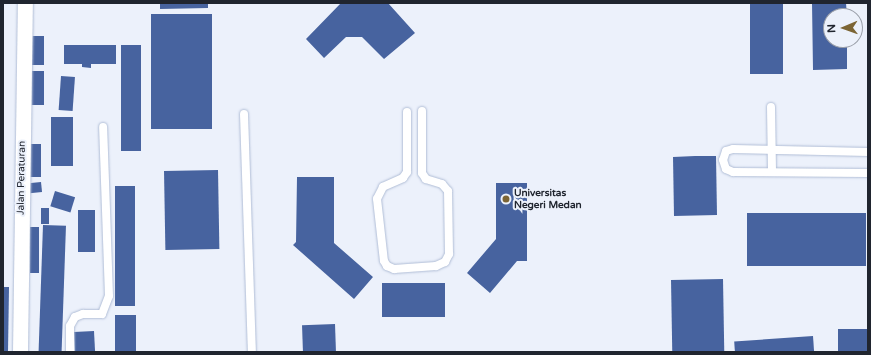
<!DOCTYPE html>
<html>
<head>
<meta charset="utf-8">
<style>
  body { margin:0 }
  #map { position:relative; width:871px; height:355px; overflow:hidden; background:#ecf1fb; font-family:"Varela Round",sans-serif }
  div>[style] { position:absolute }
  .building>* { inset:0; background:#47639f; transform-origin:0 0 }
  .roads { filter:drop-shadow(0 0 1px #b0bdd6) drop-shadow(0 0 1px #b0bdd6) }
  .service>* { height:8px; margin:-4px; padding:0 4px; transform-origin:4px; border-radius:4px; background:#fff }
  .minor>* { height:15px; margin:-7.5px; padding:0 7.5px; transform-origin:7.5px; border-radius:7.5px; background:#fff }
  .dots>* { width:11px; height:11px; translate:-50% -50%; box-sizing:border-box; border:2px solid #ecf1fb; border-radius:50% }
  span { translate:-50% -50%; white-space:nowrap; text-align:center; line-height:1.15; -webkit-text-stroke:4px #ecf1fb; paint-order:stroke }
  .street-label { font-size:10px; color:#20252f }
  .poi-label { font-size:10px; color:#20252f; font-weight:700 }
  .left { translate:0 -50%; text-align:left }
  .frame { position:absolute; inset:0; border:4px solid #20252f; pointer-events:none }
  .north { position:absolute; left:823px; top:8px; width:40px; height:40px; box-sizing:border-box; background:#ecf1fb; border:1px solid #9a9fa9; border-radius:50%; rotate:268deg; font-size:11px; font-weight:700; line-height:16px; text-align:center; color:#20252f }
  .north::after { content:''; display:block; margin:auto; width:14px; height:18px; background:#7c6535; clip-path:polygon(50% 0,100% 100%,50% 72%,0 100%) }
</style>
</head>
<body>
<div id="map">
  <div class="building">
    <i style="clip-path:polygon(160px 3px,208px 3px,208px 8px,160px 9px)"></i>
    <i style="clip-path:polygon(341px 3px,388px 3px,415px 33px,384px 59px,362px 37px,346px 37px,324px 58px,306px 39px)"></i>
    <i style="left:750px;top:3px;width:33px;height:71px"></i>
    <i style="clip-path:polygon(812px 3px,846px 3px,847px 16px,831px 16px,831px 40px,847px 40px,847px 69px,813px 70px)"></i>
    <i style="left:212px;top:14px;width:115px;height:61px;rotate:90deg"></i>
    <i style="left:28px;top:36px;width:16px;height:29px"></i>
    <i style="clip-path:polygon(64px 45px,116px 45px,116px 64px,91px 64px,91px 68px,82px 67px,82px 64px,64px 64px)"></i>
    <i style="left:121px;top:45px;width:20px;height:106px"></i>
    <i style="left:31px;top:71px;width:13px;height:34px"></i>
    <i style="left:61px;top:76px;width:14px;height:34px;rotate:4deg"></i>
    <i style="left:51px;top:117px;width:22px;height:49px"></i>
    <i style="left:30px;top:144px;width:11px;height:33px"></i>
    <i style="clip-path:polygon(695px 156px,716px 156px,717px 215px,674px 216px,673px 157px)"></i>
    <i style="left:218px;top:170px;width:79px;height:54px;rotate:89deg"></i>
    <i style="clip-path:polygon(297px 177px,334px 177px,334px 243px,373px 277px,354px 299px,293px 245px,296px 242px)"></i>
    <i style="left:41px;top:182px;width:10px;height:15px;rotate:84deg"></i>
    <i style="clip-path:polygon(496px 183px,527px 183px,527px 261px,517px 261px,490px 293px,467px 273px,496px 239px)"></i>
    <i style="left:115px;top:186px;width:20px;height:120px"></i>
    <i style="left:55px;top:191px;width:21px;height:16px;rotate:17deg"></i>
    <i style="left:41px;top:208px;width:8px;height:16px"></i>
    <i style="left:78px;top:210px;width:17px;height:42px"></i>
    <i style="left:866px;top:213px;width:53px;height:119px;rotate:90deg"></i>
    <i style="left:43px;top:225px;width:23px;height:127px;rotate:2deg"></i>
    <i style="left:30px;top:227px;width:9px;height:46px"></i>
    <i style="left:723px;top:279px;width:73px;height:52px;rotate:89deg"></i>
    <i style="left:382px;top:283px;width:63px;height:34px"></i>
    <i style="clip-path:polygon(3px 287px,9px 287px,8px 352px,3px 352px)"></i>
    <i style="left:115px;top:315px;width:21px;height:37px"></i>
    <i style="left:335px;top:324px;width:27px;height:33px;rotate:88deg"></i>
    <i style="left:868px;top:329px;width:23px;height:30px;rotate:90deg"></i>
    <i style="left:94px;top:331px;width:21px;height:20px;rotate:87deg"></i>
    <i style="left:813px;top:336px;width:16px;height:79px;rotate:86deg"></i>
  </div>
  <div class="roads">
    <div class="service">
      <i style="left:771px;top:107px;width:65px;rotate:89.1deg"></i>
      <i style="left:407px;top:112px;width:60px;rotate:90deg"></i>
      <i style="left:407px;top:172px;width:7px;rotate:124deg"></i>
      <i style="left:403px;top:178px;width:22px;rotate:156deg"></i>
      <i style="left:383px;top:187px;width:13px;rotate:117deg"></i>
      <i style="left:377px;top:199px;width:62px;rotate:83.6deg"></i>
      <i style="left:384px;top:261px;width:6px;rotate:59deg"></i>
      <i style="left:387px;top:266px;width:8px;rotate:23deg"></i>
      <i style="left:394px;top:269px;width:42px;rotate:-4.1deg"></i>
      <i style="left:436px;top:266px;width:10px;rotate:-24deg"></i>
      <i style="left:445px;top:262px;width:9px;rotate:-63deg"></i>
      <i style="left:449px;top:254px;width:63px;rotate:-90.9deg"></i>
      <i style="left:448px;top:191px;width:9px;rotate:-131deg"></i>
      <i style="left:442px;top:184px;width:17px;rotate:-163deg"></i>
      <i style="left:426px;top:179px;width:7px;rotate:-124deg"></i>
      <i style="left:422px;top:173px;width:62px;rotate:-90deg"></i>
      <i style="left:244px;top:114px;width:238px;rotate:88.1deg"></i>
      <i style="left:868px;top:152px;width:135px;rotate:-178.7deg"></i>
      <i style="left:733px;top:149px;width:7px;rotate:164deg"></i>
      <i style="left:726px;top:151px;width:9px;rotate:108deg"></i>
      <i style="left:723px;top:160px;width:9px;rotate:72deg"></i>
      <i style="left:726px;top:169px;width:8px;rotate:23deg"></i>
      <i style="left:733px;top:172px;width:135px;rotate:0.4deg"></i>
      <i style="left:70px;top:352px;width:26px;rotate:-90deg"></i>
      <i style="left:70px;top:326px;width:10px;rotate:-61deg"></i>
      <i style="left:75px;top:317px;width:9px;rotate:-21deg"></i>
      <i style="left:83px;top:314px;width:19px"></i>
      <i style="left:102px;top:314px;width:19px;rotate:-69deg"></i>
      <i style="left:109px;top:296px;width:169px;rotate:-92deg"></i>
    </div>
    <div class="minor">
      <i style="left:20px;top:352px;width:349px;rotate:-89.2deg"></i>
    </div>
  </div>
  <div class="dots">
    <i style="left:506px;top:199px;background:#7c6535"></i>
  </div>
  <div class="street-label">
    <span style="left:22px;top:178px;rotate:-89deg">Jalan Peraturan</span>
  </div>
  <div class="poi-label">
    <span class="left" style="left:514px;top:199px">Universitas<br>Negeri Medan</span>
  </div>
  <div class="frame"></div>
  <div class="north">N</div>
</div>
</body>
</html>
